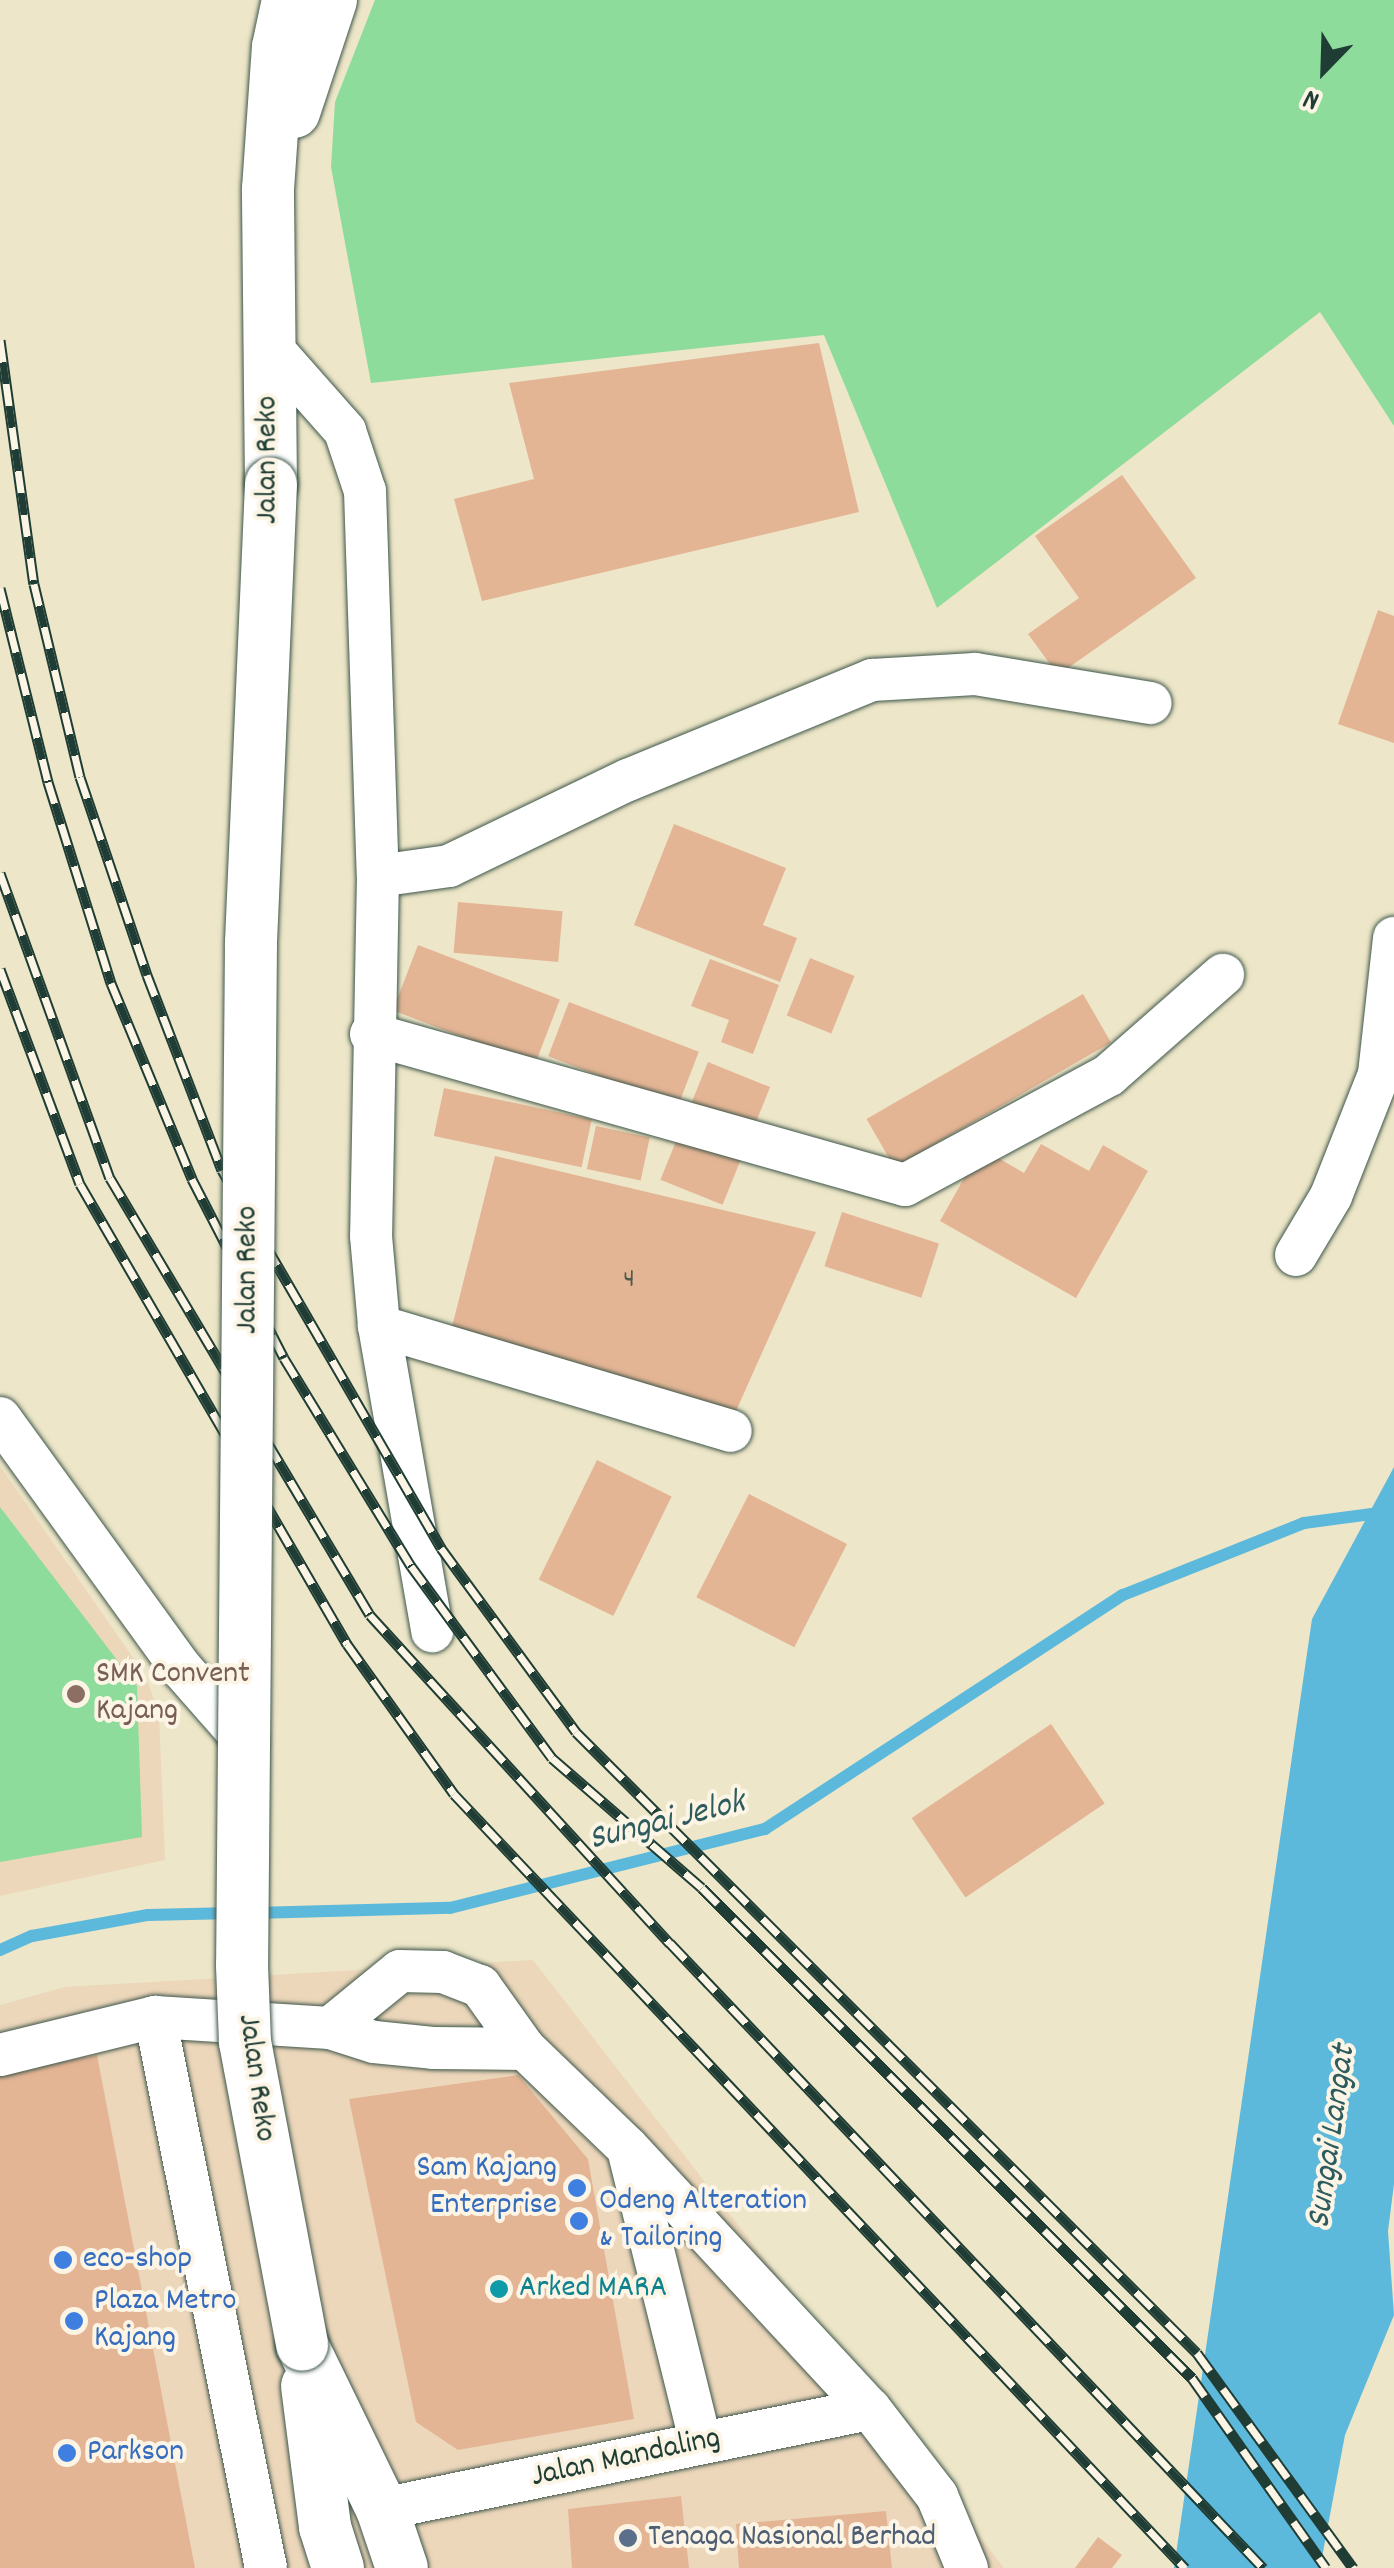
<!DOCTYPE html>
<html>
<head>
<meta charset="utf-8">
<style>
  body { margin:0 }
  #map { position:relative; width:1394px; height:2568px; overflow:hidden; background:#ede6c8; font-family:Dekko,sans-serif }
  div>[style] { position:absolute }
  .built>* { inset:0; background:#edd7bb }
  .green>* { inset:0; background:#8ddc9b }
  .water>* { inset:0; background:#5db9db }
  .stream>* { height:12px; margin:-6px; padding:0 6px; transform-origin:6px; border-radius:6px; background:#5db9db }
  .building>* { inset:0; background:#e4b595; transform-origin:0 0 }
  .roads { filter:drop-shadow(0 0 2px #3e564a) drop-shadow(0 0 2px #3e564a) }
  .minor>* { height:42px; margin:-21px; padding:0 21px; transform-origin:21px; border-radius:21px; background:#fff }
  .major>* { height:52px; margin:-26px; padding:0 26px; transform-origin:26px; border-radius:26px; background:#fff }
  .rail>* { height:11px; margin-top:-5.5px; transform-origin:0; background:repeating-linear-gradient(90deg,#fcf5e5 0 22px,#1f3d34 0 44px); box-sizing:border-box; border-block:2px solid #1f3d34 }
  .bridges { filter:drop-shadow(0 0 2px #3e564a) drop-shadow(0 0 2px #3e564a) }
  .major-bridge>* { height:52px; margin:-26px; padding:0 26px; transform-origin:26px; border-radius:26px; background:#fff }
  .dots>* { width:28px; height:28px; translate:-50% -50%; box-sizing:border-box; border:5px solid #fcf5e5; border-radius:50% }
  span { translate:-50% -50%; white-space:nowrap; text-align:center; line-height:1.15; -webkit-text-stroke:8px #fcf5e5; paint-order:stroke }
  .number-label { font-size:28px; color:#505b4c }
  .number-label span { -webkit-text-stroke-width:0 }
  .street-label { font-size:32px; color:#1f3d34 }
  .education-label { font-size:32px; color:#785e54 }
  .left { translate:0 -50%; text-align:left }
  .shop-label { font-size:32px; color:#366cbe }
  .right { translate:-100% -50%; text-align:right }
  .culture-label { font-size:32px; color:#0d838f }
  .service-label { font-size:32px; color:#4e5e75 }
  .water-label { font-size:35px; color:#2e5c5e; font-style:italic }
  .north { position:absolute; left:1274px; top:20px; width:100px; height:100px; -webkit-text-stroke:8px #fcf5e5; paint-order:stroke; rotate:203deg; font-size:28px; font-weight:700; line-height:40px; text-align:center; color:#1f3d34 }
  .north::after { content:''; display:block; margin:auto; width:35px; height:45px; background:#1f3d34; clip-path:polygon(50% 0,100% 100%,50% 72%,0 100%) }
</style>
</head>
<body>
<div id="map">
  <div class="built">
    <i style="clip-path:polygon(0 1466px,145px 1675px,159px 1713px,165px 1860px,0 1896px)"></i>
    <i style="clip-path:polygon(533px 1960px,1004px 2568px,0 2568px,0 2005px,65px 1987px)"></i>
  </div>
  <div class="green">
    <i style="clip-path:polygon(375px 0,1394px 0,1394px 426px,1320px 312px,937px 608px,824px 335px,371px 383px,331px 167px,335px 102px)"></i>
    <i style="clip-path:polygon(0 1507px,137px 1686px,142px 1837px,0 1862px)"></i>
  </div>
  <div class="water">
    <i style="clip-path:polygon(1394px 1467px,1394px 2184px,1388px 2231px,1394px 2315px,1345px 2435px,1320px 2568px,1174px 2568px,1312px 1619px)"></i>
  </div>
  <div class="stream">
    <i style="left:253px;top:1913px;width:197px;rotate:-1.5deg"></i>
    <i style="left:450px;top:1908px;width:325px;rotate:-14.1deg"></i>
    <i style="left:765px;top:1829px;width:428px;rotate:-33.2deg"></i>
    <i style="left:1123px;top:1595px;width:195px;rotate:-21.7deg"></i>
    <i style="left:1304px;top:1523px;width:91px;rotate:-7.6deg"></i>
    <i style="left:0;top:1950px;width:35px;rotate:-24deg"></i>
    <i style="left:32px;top:1936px;width:118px;rotate:-10.3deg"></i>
    <i style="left:148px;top:1915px;width:85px;rotate:-1.3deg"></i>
  </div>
  <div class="building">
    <i style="clip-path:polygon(819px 343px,859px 512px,482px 601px,454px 499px,534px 479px,509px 383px)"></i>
    <i style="clip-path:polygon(1122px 475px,1196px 578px,1058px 675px,1028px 634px,1079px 598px,1035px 536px)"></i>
    <i style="clip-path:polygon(1378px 610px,1394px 616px,1394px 743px,1338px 724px)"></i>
    <i style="clip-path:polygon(674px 824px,786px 868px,763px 925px,797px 938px,780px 982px,634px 925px)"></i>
    <i style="left:458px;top:902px;width:105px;height:51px;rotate:5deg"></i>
    <i style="left:418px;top:945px;width:152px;height:70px;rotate:21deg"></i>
    <i style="left:810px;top:958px;width:48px;height:62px;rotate:22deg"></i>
    <i style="clip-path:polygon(710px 959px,779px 985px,753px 1054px,721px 1042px,729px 1020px,691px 1006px)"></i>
    <i style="left:1083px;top:994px;width:56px;height:250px;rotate:60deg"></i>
    <i style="left:569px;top:1002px;width:139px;height:58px;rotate:21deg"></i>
    <i style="left:708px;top:1062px;width:67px;height:127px;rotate:22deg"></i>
    <i style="left:444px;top:1088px;width:151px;height:49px;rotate:12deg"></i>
    <i style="left:596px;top:1126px;width:55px;height:44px;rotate:12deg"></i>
    <i style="clip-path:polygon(1041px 1144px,1089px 1171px,1103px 1145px,1148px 1171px,1076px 1298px,940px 1221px,981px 1148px,1024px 1173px)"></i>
    <i style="clip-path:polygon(495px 1156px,816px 1232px,736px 1411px,451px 1331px)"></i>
    <i style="left:842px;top:1212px;width:102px;height:57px;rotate:18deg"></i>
    <i style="left:597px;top:1460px;width:83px;height:133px;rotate:26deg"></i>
    <i style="left:749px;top:1494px;width:110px;height:116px;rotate:27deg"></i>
    <i style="left:1051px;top:1724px;width:96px;height:168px;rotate:56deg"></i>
    <i style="clip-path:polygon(97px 2055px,195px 2568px,0 2568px,0 2073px)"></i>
    <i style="clip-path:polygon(518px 2075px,588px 2159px,634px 2419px,458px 2450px,416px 2422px,349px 2099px)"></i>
    <i style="clip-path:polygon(681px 2496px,689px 2568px,572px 2568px,568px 2509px)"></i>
    <i style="clip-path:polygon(886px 2511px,892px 2568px,739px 2568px,736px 2524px)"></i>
    <i style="clip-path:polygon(1098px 2537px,1122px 2555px,1112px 2568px,1075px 2568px)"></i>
  </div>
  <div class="roads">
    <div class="minor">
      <i style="left:269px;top:345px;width:115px;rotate:48.5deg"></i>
      <i style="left:345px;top:431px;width:63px;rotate:71.6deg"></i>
      <i style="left:365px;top:491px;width:385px;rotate:88.1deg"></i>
      <i style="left:378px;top:876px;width:360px;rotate:91.1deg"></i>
      <i style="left:371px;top:1236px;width:90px;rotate:84.9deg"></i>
      <i style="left:379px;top:1326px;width:310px;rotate:80.1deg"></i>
      <i style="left:378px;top:876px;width:72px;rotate:-8deg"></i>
      <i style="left:449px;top:866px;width:199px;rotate:-25.7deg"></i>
      <i style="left:628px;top:780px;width:264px;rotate:-22.3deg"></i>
      <i style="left:872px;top:680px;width:103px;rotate:-3.3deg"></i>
      <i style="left:975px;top:674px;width:178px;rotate:9.4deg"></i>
      <i style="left:371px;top:1034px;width:555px;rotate:15.79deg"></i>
      <i style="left:905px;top:1185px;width:232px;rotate:-28.3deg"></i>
      <i style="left:1109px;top:1075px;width:152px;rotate:-41.3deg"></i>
      <i style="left:1296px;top:1255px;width:69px;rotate:-59.3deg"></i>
      <i style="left:1331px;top:1196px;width:131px;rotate:-68.5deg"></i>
      <i style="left:1379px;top:1074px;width:137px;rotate:-83.7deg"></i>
      <i style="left:379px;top:1326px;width:367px;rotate:16.6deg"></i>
      <i style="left:0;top:1418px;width:309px;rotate:54.1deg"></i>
      <i style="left:181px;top:1668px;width:98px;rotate:48.7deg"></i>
      <i style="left:155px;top:2017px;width:562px;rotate:78.61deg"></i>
      <i style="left:330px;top:2028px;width:90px;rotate:-39.2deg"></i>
      <i style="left:400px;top:1971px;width:43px;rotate:1.3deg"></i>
      <i style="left:443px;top:1972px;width:40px;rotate:21deg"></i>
      <i style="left:480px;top:1986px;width:77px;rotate:54.5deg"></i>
      <i style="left:525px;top:2049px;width:141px;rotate:43.9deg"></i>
      <i style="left:627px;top:2147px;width:357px;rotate:47.2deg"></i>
      <i style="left:870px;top:2409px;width:110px;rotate:52.4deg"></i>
      <i style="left:937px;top:2496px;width:78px;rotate:67.4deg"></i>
      <i style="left:0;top:2055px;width:160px;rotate:-13.8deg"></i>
      <i style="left:155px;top:2017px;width:175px;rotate:3.6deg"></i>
      <i style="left:330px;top:2028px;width:46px;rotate:17.7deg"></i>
      <i style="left:374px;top:2042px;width:59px;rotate:5.8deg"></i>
      <i style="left:433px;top:2048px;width:92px;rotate:0.6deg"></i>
      <i style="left:629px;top:2153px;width:299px;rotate:76.1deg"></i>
      <i style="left:382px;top:2509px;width:498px;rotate:-11.6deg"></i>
    </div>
    <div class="major">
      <i style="left:294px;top:112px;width:118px;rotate:-71.7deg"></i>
      <i style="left:271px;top:484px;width:295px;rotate:-90.6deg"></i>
      <i style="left:268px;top:189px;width:142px;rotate:-86deg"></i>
      <i style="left:278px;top:47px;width:48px;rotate:-78deg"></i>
      <i style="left:302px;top:2345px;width:182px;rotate:64deg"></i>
      <i style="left:382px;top:2509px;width:62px;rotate:71.3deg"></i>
      <i style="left:307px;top:2386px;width:142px;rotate:82.7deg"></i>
      <i style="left:325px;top:2527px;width:43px;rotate:72.4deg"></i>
    </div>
  </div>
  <div class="rail">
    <i style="left:0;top:340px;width:246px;rotate:82.1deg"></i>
    <i style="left:34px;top:584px;width:198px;rotate:76.6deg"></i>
    <i style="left:80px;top:777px;width:209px;rotate:71.3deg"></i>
    <i style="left:147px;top:975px;width:209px;rotate:69deg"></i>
    <i style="left:222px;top:1170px;width:437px;rotate:59.9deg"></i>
    <i style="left:441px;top:1548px;width:228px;rotate:53.7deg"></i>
    <i style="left:576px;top:1732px;width:878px;rotate:45deg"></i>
    <i style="left:1197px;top:2353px;width:266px;rotate:54deg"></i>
    <i style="left:0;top:588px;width:200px;rotate:76.1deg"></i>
    <i style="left:48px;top:782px;width:211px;rotate:72.6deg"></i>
    <i style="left:111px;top:983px;width:212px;rotate:67.5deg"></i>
    <i style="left:192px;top:1179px;width:201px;rotate:62.8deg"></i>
    <i style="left:284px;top:1358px;width:244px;rotate:58.6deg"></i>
    <i style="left:411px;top:1566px;width:238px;rotate:53.7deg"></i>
    <i style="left:552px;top:1758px;width:198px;rotate:40.9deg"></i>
    <i style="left:702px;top:1888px;width:693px;rotate:45deg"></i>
    <i style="left:1192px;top:2378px;width:232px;rotate:54.8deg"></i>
    <i style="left:0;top:873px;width:324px;rotate:70.2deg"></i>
    <i style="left:110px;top:1178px;width:508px;rotate:59.25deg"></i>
    <i style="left:370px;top:1615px;width:445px;rotate:47.6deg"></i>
    <i style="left:670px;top:1943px;width:862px;rotate:46.5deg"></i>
    <i style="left:0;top:969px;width:229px;rotate:69.6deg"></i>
    <i style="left:80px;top:1184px;width:532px;rotate:59.87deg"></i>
    <i style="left:347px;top:1644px;width:184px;rotate:54.5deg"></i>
    <i style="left:454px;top:1794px;width:1065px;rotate:46.64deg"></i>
  </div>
  <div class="bridges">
    <div class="major-bridge">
      <i style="left:271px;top:484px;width:459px;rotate:92.5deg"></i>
      <i style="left:251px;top:943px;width:1022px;rotate:90.5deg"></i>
      <i style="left:242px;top:1965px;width:77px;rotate:87.8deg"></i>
      <i style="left:245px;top:2042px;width:308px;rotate:79.3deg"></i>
    </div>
  </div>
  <div class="dots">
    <i style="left:76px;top:1694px;background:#8d6e63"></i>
    <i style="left:577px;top:2188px;background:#3f7fe0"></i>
    <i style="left:579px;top:2221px;background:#3f7fe0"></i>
    <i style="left:63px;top:2260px;background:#3f7fe0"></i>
    <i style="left:499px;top:2289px;background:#0f9aa8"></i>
    <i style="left:74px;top:2321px;background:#3f7fe0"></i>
    <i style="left:67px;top:2453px;background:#3f7fe0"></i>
    <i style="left:628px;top:2538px;background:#5c6f8a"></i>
  </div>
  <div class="number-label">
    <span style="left:629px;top:1281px">4</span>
  </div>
  <div class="street-label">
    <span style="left:269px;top:460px;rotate:-90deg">Jalan Reko</span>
    <span style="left:249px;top:1270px;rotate:-90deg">Jalan Reko</span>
    <span style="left:255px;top:2078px;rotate:82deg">Jalan Reko</span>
    <span style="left:626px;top:2459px;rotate:-12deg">Jalan Mandaling</span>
  </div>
  <div class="education-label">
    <span class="left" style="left:96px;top:1694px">SMK Convent<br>Kajang</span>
  </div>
  <div class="shop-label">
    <span class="right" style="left:557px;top:2188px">Sam Kajang<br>Enterprise</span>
    <span class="left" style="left:599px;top:2221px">Odeng Alteration<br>&amp; Tailoring</span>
    <span class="left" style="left:83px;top:2260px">eco-shop</span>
    <span class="left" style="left:94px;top:2321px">Plaza Metro<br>Kajang</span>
    <span class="left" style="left:87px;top:2453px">Parkson</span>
  </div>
  <div class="culture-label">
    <span class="left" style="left:519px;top:2289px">Arked MARA</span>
  </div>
  <div class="service-label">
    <span class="left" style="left:648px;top:2538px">Tenaga Nasional Berhad</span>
  </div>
  <div class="water-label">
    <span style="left:667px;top:1822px;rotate:-14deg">Sungai Jelok</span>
    <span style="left:1333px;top:2137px;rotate:-82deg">Sungai Langat</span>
  </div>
  <div class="north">N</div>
</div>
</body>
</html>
